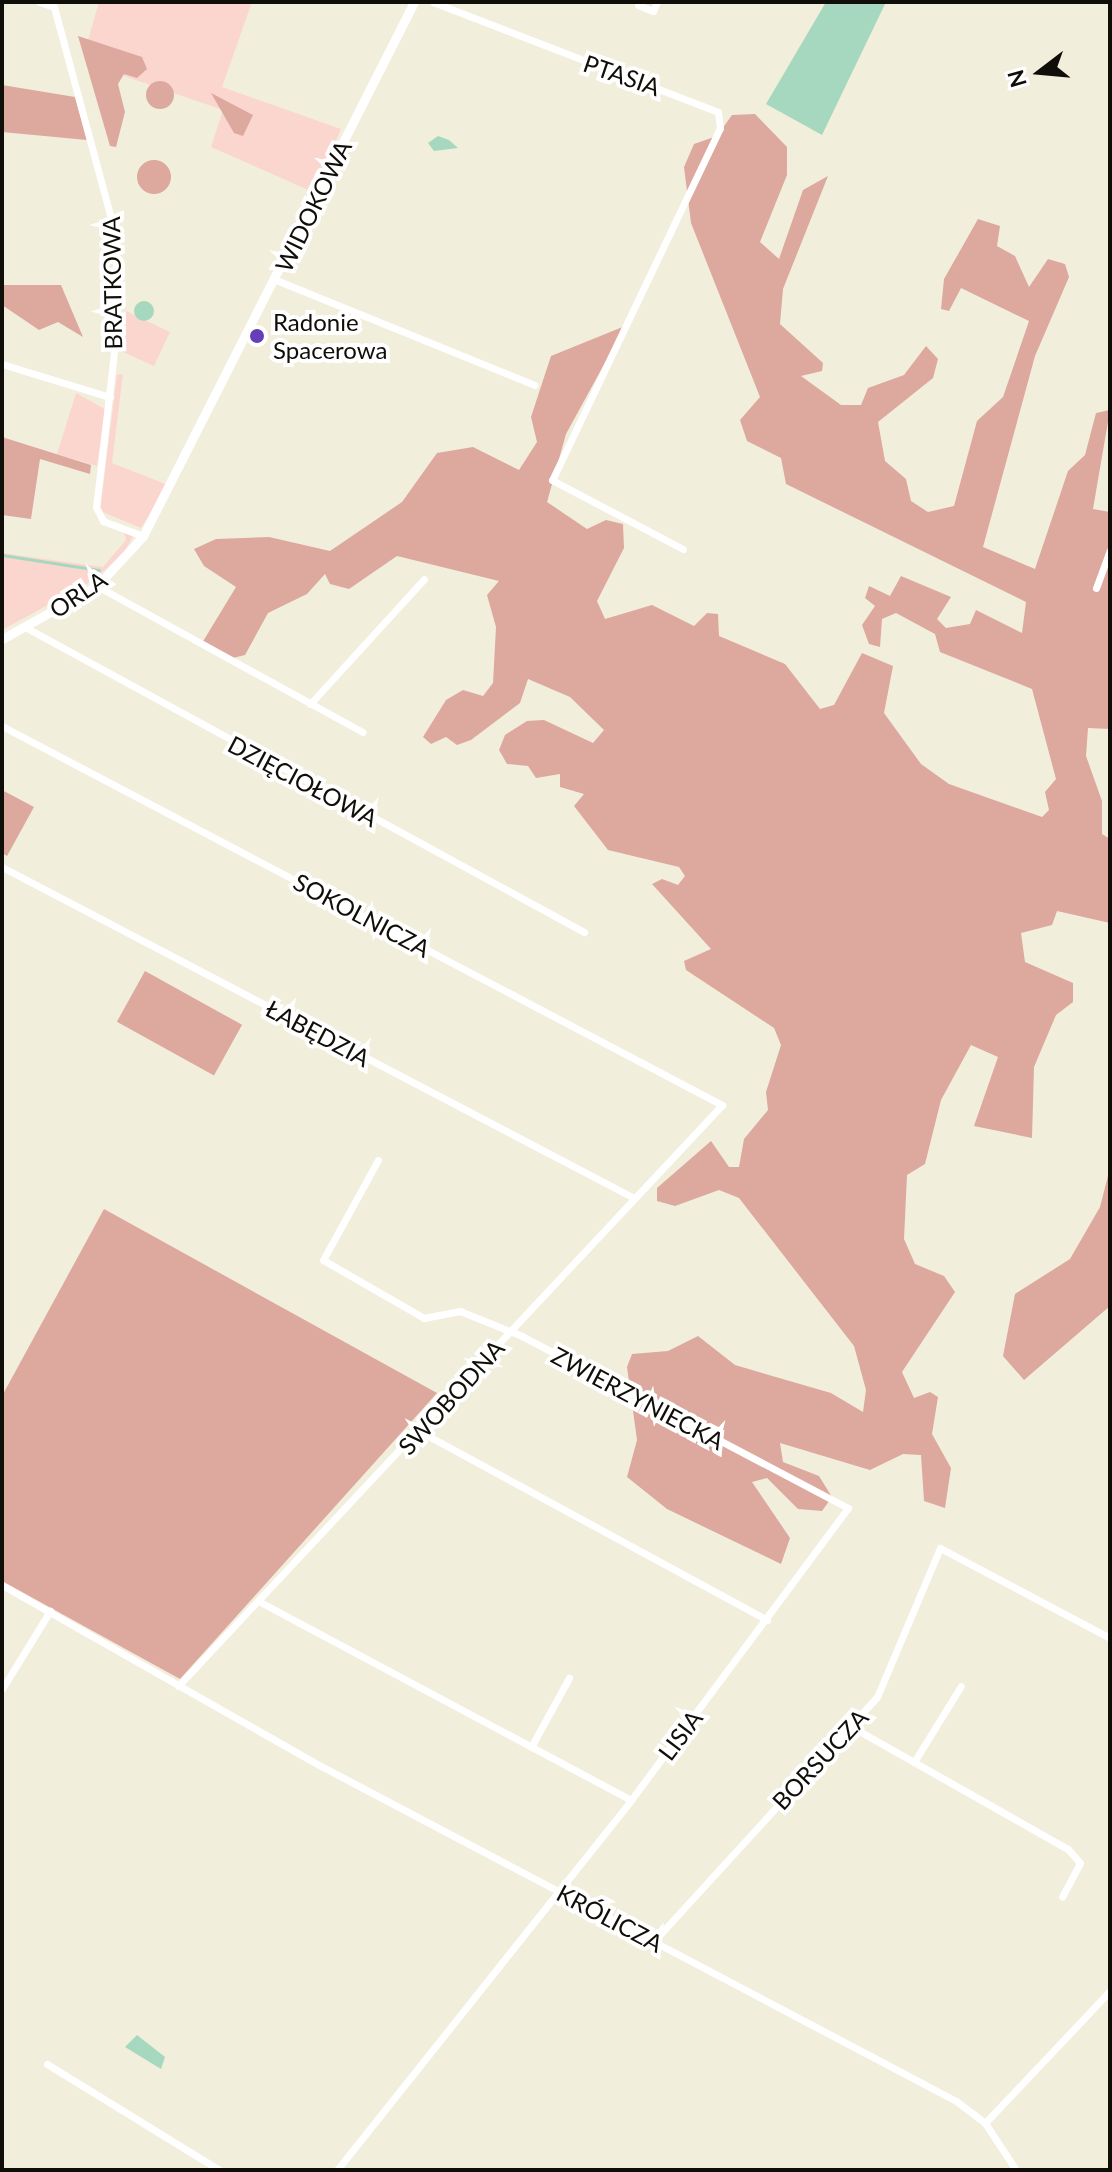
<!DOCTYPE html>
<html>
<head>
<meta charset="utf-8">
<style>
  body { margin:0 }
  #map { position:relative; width:1112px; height:2172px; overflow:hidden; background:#f2eedc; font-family:Lato,sans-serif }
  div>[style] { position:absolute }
  .green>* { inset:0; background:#fbd6cf }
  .forest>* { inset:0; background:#dda89e; transform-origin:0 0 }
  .round { border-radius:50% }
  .water>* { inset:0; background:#a5d8be }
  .stream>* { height:3px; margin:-1.5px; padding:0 1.5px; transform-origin:1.5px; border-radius:1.5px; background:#a5d8be }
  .minor>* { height:7px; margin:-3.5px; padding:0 3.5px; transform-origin:3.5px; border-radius:3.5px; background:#fff }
  .tertiary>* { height:9px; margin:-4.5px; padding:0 4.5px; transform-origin:4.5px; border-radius:4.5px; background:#fff }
  .dots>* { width:22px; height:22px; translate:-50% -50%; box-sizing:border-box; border:4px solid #fff; border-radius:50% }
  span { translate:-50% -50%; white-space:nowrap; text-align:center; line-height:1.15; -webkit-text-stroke:8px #fff; paint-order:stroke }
  .street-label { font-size:24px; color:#0f0e08 }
  .poi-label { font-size:24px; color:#0f0e08 }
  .left { translate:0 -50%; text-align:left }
  .frame { position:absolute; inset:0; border:4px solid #0f0e08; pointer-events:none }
  .north { position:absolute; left:1000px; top:32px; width:80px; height:80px; -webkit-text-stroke:6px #fff; paint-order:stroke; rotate:254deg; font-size:22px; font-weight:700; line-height:32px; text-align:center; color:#0f0e08 }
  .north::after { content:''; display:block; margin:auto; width:28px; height:36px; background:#0f0e08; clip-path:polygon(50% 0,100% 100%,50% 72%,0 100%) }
</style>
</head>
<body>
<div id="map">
  <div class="green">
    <i style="clip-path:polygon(99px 2px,252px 2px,222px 87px,341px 129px,313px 192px,211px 147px,223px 110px,98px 67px,88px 40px)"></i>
    <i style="clip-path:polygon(124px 310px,170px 332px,154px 366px,123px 352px)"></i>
    <i style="clip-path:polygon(123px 374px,112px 463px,168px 485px,141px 528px,100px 511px,117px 375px)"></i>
    <i style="clip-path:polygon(76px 393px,105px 409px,97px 466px,57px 454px)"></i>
    <i style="clip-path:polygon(124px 532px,134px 534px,125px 551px,94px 580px,2px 630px,2px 553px,103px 567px,126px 540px)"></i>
  </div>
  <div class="forest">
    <i style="clip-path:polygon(78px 36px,142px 57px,147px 69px,137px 78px,124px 74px,118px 84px,125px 112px,116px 147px,110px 146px)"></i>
    <i class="round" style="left:146px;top:81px;width:28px;height:28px"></i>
    <i style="clip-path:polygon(2px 85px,75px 97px,87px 140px,2px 132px)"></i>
    <i style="clip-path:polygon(211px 93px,253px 115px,243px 136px,234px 133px)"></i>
    <i style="clip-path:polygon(755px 114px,787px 147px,787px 175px,760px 242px,779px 259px,803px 190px,828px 176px,783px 289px,780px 324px,823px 363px,822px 371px,801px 376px,841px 405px,861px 405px,868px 388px,904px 375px,926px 346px,938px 359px,933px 378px,878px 422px,885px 461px,906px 479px,911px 501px,928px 512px,954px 506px,977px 421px,1003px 397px,1029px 321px,961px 288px,949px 311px,941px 309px,944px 279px,978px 219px,1000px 226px,997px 246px,1015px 256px,1029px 287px,1048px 259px,1065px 264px,1069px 277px,1035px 356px,983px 547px,1035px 569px,1068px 471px,1085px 455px,1096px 413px,1110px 410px,1093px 509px,1110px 512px,1110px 729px,1088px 728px,1086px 756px,1102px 801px,1102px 834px,1110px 839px,1110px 923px,1057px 911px,1052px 925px,1021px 933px,1025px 962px,1073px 983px,1073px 1002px,1056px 1015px,1034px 1067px,1032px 1138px,974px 1126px,998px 1057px,971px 1045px,941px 1100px,925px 1164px,907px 1175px,904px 1239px,915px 1264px,944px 1276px,955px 1292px,902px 1372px,914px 1398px,930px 1392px,938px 1397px,932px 1434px,951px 1468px,945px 1508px,924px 1501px,921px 1455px,903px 1454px,870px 1470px,780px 1443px,783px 1462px,819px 1476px,832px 1497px,822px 1511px,798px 1509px,767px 1478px,752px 1482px,790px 1538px,781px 1564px,667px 1509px,627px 1477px,637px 1440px,627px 1367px,632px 1354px,668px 1351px,698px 1336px,735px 1365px,831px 1393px,863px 1412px,866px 1390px,854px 1346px,739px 1198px,719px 1190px,675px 1206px,657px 1201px,657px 1188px,711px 1141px,729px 1167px,739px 1167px,744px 1139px,768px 1110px,766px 1092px,781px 1045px,774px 1028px,686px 970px,684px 961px,711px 949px,652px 884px,662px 879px,678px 885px,685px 876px,679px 867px,608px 850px,574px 806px,584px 794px,560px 787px,560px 774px,536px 778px,528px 766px,507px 764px,499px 750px,505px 735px,527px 721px,544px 720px,593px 743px,604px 730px,570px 697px,528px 679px,520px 703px,471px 740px,457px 745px,446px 737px,431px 744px,423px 737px,446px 700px,463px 690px,483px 696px,493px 683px,496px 627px,487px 595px,499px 581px,397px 556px,349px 589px,330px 584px,325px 574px,307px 594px,268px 613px,245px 655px,229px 659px,202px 643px,236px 587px,204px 566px,194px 549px,216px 539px,269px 537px,330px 551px,402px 502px,437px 453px,473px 447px,519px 470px,537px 442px,531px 417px,551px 356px,625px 326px,566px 434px,547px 502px,587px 529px,606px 520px,623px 524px,624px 548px,597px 601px,605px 619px,652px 605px,694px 626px,707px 613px,718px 614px,719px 636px,785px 664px,820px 709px,834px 705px,862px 653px,893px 666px,884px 713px,921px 764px,949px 784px,1042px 817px,1049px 810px,1045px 792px,1056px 779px,1032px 689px,940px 652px,935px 634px,896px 613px,882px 619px,880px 647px,869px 644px,862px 625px,875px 606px,865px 598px,869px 586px,890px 596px,901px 576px,951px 597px,937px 619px,946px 628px,970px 624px,976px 610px,1022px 633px,1026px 602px,786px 484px,781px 458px,747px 441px,740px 420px,760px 397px,691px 223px,684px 167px,694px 144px,717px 136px,732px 115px)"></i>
    <i class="round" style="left:137px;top:160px;width:34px;height:34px"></i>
    <i style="clip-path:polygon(2px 238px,3px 285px,61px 285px,83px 337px,58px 322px,39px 330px,2px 305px)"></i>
    <i style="clip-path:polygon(2px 437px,91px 465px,90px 474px,40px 459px,31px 519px,2px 515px)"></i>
    <i style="clip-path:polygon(2px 790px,34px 807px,7px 856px,2px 853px)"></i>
    <i style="left:145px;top:971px;width:111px;height:58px;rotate:29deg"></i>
    <i style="clip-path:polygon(1110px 1168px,1110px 1306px,1024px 1380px,1003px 1356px,1015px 1294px,1070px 1259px,1100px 1207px)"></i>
    <i style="clip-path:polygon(104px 1209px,437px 1393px,180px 1679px,2px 1581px,2px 1396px)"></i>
  </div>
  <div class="water">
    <i style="clip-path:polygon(826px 2px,886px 2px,822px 135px,766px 104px)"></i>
    <i style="clip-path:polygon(438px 136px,449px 140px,458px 148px,434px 151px,428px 143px)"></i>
    <i class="round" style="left:134px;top:301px;width:20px;height:20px"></i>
    <i style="clip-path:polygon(137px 2035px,165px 2057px,161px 2069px,125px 2047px)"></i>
  </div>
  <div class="stream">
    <i style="left:2px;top:555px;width:98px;rotate:8.8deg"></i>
  </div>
  <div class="minor">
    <i style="left:39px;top:2px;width:16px;rotate:18deg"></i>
    <i style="left:54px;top:7px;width:237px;rotate:74.9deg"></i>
    <i style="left:116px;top:236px;width:108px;rotate:90.5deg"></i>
    <i style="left:115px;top:344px;width:164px;rotate:96.6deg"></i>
    <i style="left:96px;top:507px;width:16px;rotate:63deg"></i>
    <i style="left:103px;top:521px;width:43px;rotate:20.6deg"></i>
    <i style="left:433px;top:2px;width:305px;rotate:21.1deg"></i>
    <i style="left:718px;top:112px;width:16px;rotate:83deg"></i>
    <i style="left:720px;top:128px;width:390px;rotate:115.5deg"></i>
    <i style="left:552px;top:480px;width:148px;rotate:27.8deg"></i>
    <i style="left:638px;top:5px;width:16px;rotate:22deg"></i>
    <i style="left:653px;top:11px;width:10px;rotate:-66deg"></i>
    <i style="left:276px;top:280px;width:279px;rotate:22.1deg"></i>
    <i style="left:2px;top:364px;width:113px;rotate:17deg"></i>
    <i style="left:97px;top:586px;width:303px;rotate:28.8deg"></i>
    <i style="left:1096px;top:588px;width:40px;rotate:-69.8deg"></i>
    <i style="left:25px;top:627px;width:637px;rotate:28.62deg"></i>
    <i style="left:310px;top:704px;width:169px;rotate:-47.6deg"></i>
    <i style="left:2px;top:726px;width:814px;rotate:27.76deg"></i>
    <i style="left:722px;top:1105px;width:796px;rotate:133.12deg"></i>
    <i style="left:2px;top:867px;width:713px;rotate:27.64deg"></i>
    <i style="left:421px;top:1432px;width:394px;rotate:28.5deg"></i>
    <i style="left:2px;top:1585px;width:367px;rotate:29.6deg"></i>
    <i style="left:321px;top:1766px;width:718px;rotate:27.81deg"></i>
    <i style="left:956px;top:2101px;width:36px;rotate:37deg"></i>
    <i style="left:985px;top:2123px;width:56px;rotate:56.6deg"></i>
    <i style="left:262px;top:1603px;width:418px;rotate:28.1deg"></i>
    <i style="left:2px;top:1689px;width:92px;rotate:-58.4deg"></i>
    <i style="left:852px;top:1727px;width:248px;rotate:29.5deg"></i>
    <i style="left:1068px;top:1849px;width:18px;rotate:49deg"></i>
    <i style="left:1080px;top:1863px;width:38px;rotate:118deg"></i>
    <i style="left:531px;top:1747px;width:79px;rotate:-61.2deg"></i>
    <i style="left:914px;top:1762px;width:89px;rotate:-58.3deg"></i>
    <i style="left:654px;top:1941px;width:331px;rotate:-47.6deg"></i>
    <i style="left:877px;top:1697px;width:162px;rotate:-67.1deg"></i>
    <i style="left:940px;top:1548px;width:192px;rotate:27.9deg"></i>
    <i style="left:47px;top:2064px;width:202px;rotate:31.6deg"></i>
    <i style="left:985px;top:2123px;width:182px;rotate:-46.6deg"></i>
    <i style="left:337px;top:2170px;width:473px;rotate:-51.5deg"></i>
    <i style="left:631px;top:1800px;width:364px;rotate:-53.4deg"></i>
    <i style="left:848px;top:1508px;width:369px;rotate:-152.2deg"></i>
    <i style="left:522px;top:1336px;width:67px;rotate:-158deg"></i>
    <i style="left:460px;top:1311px;width:37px;rotate:169deg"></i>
    <i style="left:424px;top:1318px;width:116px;rotate:-150.1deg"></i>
    <i style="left:323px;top:1260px;width:114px;rotate:-61.2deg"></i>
  </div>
  <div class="tertiary">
    <i style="left:2px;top:639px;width:109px;rotate:-29.2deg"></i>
    <i style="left:97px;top:586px;width:68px;rotate:-47.4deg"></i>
    <i style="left:143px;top:536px;width:599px;rotate:-63.09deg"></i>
  </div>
  <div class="dots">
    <i style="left:257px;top:336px;background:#643fb7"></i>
  </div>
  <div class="street-label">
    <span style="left:622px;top:75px;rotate:19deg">PTASIA</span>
    <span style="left:313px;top:206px;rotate:-64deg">WIDOKOWA</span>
    <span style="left:112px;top:283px;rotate:-91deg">BRATKOWA</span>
    <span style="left:78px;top:594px;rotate:-34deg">ORLA</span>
    <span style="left:303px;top:781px;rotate:28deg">DZIĘCIOŁOWA</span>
    <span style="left:362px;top:915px;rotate:28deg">SOKOLNICZA</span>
    <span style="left:318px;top:1033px;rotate:28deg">ŁABĘDZIA</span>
    <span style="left:451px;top:1397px;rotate:-48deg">SWOBODNA</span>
    <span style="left:638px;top:1398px;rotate:28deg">ZWIERZYNIECKA</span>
    <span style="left:680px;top:1735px;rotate:-53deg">LISIA</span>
    <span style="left:820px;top:1759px;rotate:-47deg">BORSUCZA</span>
    <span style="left:610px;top:1918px;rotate:28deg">KRÓLICZA</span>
  </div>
  <div class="poi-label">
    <span class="left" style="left:273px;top:336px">Radonie<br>Spacerowa</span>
  </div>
  <div class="frame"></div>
  <div class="north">N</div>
</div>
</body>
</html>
